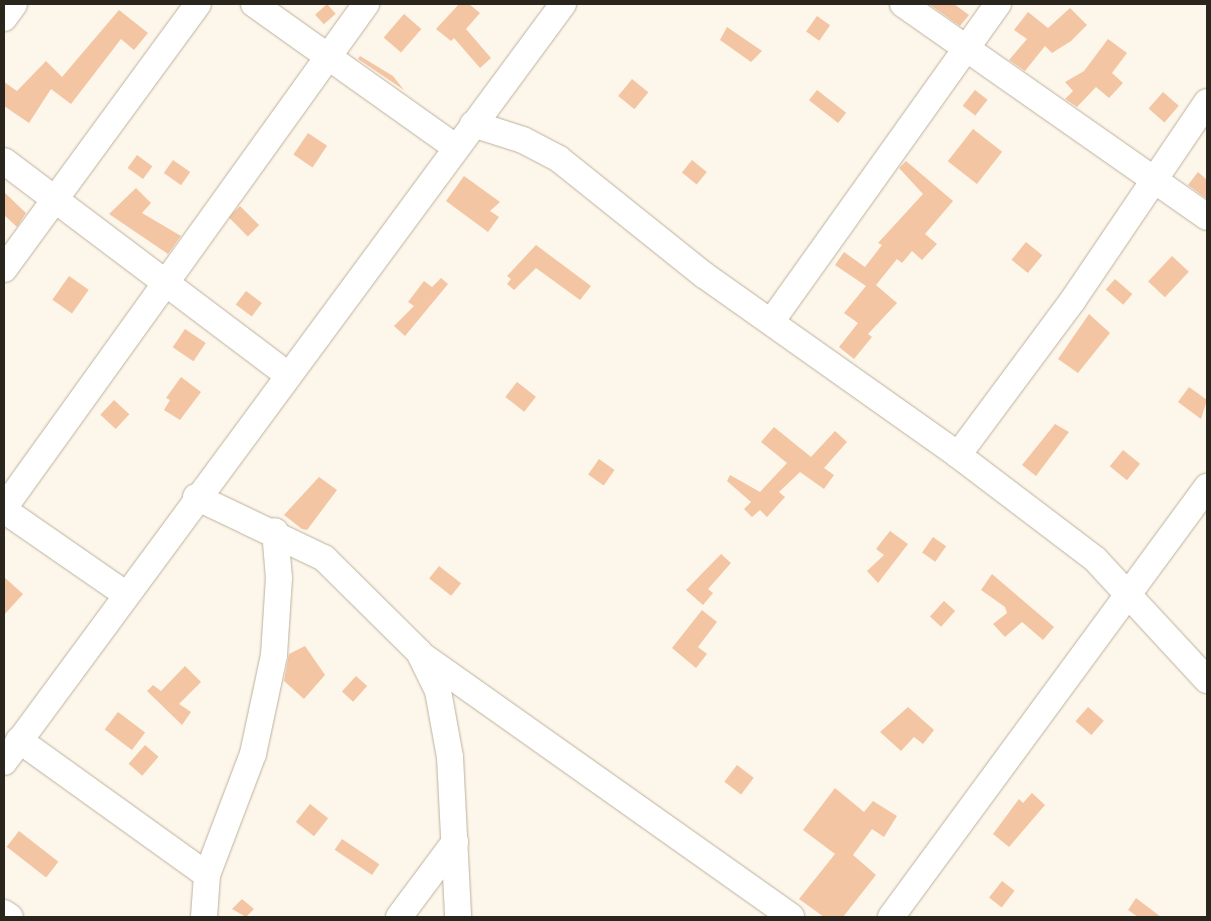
<!DOCTYPE html>
<html>
<head>
<meta charset="utf-8">
<style>
  body { margin:0 }
  #map { position:relative; width:1211px; height:921px; overflow:hidden; background:#fdf6ea; font-family:Lato,sans-serif }
  div>[style] { position:absolute }
  .building>* { inset:0; background:#f3c5a3; transform-origin:0 0 }
  .roads { filter:drop-shadow(0 0 1px #bcb19d) drop-shadow(0 0 1px #bcb19d) }
  .minor>* { height:26px; margin:-13px; padding:0 13px; transform-origin:13px; border-radius:13px; background:#fff }
  span { translate:-50% -50%; white-space:nowrap; text-align:center; line-height:1.15; -webkit-text-stroke:4px #fff; paint-order:stroke }
  .frame { position:absolute; inset:0; border:5px solid #2a261e; pointer-events:none }
</style>
</head>
<body>
<div id="map">
  <div class="building">
    <i style="left:327px;top:4px;width:13px;height:16px;rotate:48deg"></i>
    <i style="clip-path:polygon(459px 4px,469px 4px,480px 13px,466px 29px,491px 58px,480px 68px,454px 38px,451px 41px,436px 29px)"></i>
    <i style="clip-path:polygon(929px 4px,954px 4px,969px 15px,960px 26px)"></i>
    <i style="clip-path:polygon(1070px 8px,1087px 25px,1071px 41px,1052px 53px,1045px 46px,1025px 71px,1009px 60px,1027px 39px,1014px 30px,1028px 12px,1048px 28px)"></i>
    <i style="clip-path:polygon(119px 10px,148px 33px,134px 50px,121px 39px,71px 104px,51px 89px,29px 123px,4px 106px,4px 82px,17px 91px,46px 61px,62px 77px)"></i>
    <i style="left:404px;top:14px;width:23px;height:31px;rotate:41deg"></i>
    <i style="left:817px;top:16px;width:16px;height:19px;rotate:35deg"></i>
    <i style="clip-path:polygon(727px 27px,762px 51px,751px 62px,720px 40px)"></i>
    <i style="clip-path:polygon(1108px 39px,1127px 53px,1112px 73px,1123px 83px,1109px 98px,1096px 87px,1077px 107px,1065px 99px,1073px 91px,1065px 82px,1084px 71px)"></i>
    <i style="clip-path:polygon(360px 56px,393px 76px,404px 90px,358px 59px)"></i>
    <i style="left:632px;top:79px;width:21px;height:22px;rotate:39deg"></i>
    <i style="left:817px;top:90px;width:37px;height:13px;rotate:38deg"></i>
    <i style="left:975px;top:90px;width:16px;height:20px;rotate:38deg"></i>
    <i style="left:1163px;top:92px;width:21px;height:22px;rotate:41deg"></i>
    <i style="left:973px;top:129px;width:37px;height:41px;rotate:38deg"></i>
    <i style="left:308px;top:133px;width:23px;height:26px;rotate:34deg"></i>
    <i style="left:137px;top:155px;width:19px;height:16px;rotate:36deg"></i>
    <i style="left:173px;top:160px;width:21px;height:16px;rotate:35deg"></i>
    <i style="left:692px;top:160px;width:19px;height:16px;rotate:39deg"></i>
    <i style="clip-path:polygon(906px 161px,953px 201px,925px 234px,937px 244px,922px 260px,912px 251px,902px 263px,897px 259px,876px 285px,897px 303px,868px 334px,872px 337px,854px 359px,839px 347px,858px 323px,844px 313px,866px 286px,835px 265px,844px 252px,865px 267px,882px 245px,878px 243px,923px 194px,899px 168px)"></i>
    <i style="clip-path:polygon(1198px 172px,1207px 180px,1207px 199px,1188px 185px)"></i>
    <i style="clip-path:polygon(464px 176px,500px 202px,490px 211px,499px 217px,488px 232px,446px 201px)"></i>
    <i style="clip-path:polygon(136px 188px,151px 203px,142px 213px,181px 236px,168px 254px,109px 214px)"></i>
    <i style="clip-path:polygon(4px 192px,26px 213px,17px 227px,4px 215px)"></i>
    <i style="left:240px;top:206px;width:27px;height:16px;rotate:45deg"></i>
    <i style="left:1026px;top:242px;width:21px;height:23px;rotate:39deg"></i>
    <i style="clip-path:polygon(536px 245px,591px 286px,580px 300px,536px 268px,514px 290px,507px 284px,511px 279px,507px 276px)"></i>
    <i style="left:1172px;top:256px;width:23px;height:35px;rotate:43deg"></i>
    <i style="left:69px;top:276px;width:24px;height:29px;rotate:35deg"></i>
    <i style="clip-path:polygon(441px 278px,448px 284px,405px 336px,394px 326px,414px 306px,408px 302px,424px 281px,432px 287px)"></i>
    <i style="left:1115px;top:279px;width:23px;height:14px;rotate:41deg"></i>
    <i style="left:246px;top:291px;width:20px;height:17px;rotate:37deg"></i>
    <i style="clip-path:polygon(1089px 314px,1110px 333px,1078px 373px,1058px 359px)"></i>
    <i style="left:185px;top:329px;width:25px;height:22px;rotate:34deg"></i>
    <i style="clip-path:polygon(181px 377px,201px 392px,180px 420px,164px 410px,170px 400px,166px 398px)"></i>
    <i style="left:517px;top:382px;width:24px;height:19px;rotate:38deg"></i>
    <i style="clip-path:polygon(1189px 387px,1207px 400px,1201px 419px,1178px 402px)"></i>
    <i style="left:114px;top:400px;width:21px;height:20px;rotate:43deg"></i>
    <i style="clip-path:polygon(1055px 424px,1069px 432px,1036px 476px,1022px 465px)"></i>
    <i style="clip-path:polygon(774px 427px,811px 457px,835px 431px,847px 442px,824px 468px,834px 475px,824px 489px,800px 472px,779px 492px,785px 497px,767px 517px,760px 510px,752px 517px,744px 509px,751px 502px,727px 481px,730px 475px,760px 492px,787px 463px,761px 442px)"></i>
    <i style="left:1123px;top:450px;width:22px;height:21px;rotate:39deg"></i>
    <i style="left:599px;top:459px;width:19px;height:19px;rotate:35deg"></i>
    <i style="clip-path:polygon(319px 477px,337px 490px,307px 530px,302px 529px,284px 515px)"></i>
    <i style="clip-path:polygon(890px 531px,908px 544px,878px 583px,867px 571px,884px 555px,876px 549px)"></i>
    <i style="left:933px;top:537px;width:16px;height:19px;rotate:35deg"></i>
    <i style="clip-path:polygon(721px 554px,731px 563px,708px 589px,713px 593px,703px 605px,686px 590px)"></i>
    <i style="left:439px;top:566px;width:28px;height:16px;rotate:38deg"></i>
    <i style="clip-path:polygon(992px 574px,1054px 627px,1043px 640px,1022px 622px,1005px 637px,993px 624px,1007px 613px,1005px 607px,981px 590px)"></i>
    <i style="clip-path:polygon(4px 577px,23px 594px,4px 615px)"></i>
    <i style="left:944px;top:601px;width:15px;height:21px;rotate:42deg"></i>
    <i style="clip-path:polygon(702px 610px,717px 622px,698px 647px,707px 654px,696px 668px,672px 648px)"></i>
    <i style="clip-path:polygon(305px 646px,325px 675px,304px 699px,284px 681px,289px 654px)"></i>
    <i style="clip-path:polygon(185px 666px,201px 682px,179px 704px,191px 712px,182px 725px,147px 691px,153px 685px,161px 691px)"></i>
    <i style="left:356px;top:676px;width:15px;height:21px;rotate:42deg"></i>
    <i style="clip-path:polygon(908px 707px,934px 730px,923px 744px,914px 737px,901px 751px,880px 732px)"></i>
    <i style="left:1088px;top:707px;width:21px;height:19px;rotate:41deg"></i>
    <i style="left:118px;top:712px;width:34px;height:22px;rotate:37deg"></i>
    <i style="left:145px;top:745px;width:18px;height:25px;rotate:41deg"></i>
    <i style="left:737px;top:765px;width:21px;height:21px;rotate:37deg"></i>
    <i style="clip-path:polygon(835px 788px,864px 812px,873px 801px,897px 816px,884px 837px,872px 829px,853px 855px,876px 875px,843px 917px,824px 917px,799px 899px,835px 854px,803px 830px)"></i>
    <i style="clip-path:polygon(1032px 793px,1045px 805px,1009px 847px,993px 834px,1019px 799px,1023px 803px)"></i>
    <i style="left:310px;top:804px;width:23px;height:23px;rotate:38deg"></i>
    <i style="left:19px;top:831px;width:50px;height:20px;rotate:38deg"></i>
    <i style="left:342px;top:839px;width:45px;height:13px;rotate:34deg"></i>
    <i style="left:1002px;top:881px;width:16px;height:21px;rotate:38deg"></i>
    <i style="clip-path:polygon(1136px 898px,1161px 917px,1138px 917px,1128px 910px)"></i>
    <i style="clip-path:polygon(242px 899px,254px 909px,246px 917px,232px 909px)"></i>
  </div>
  <div class="roads">
    <div class="minor">
      <i style="left:254px;top:4px;width:247px;rotate:35.4deg"></i>
      <i style="left:903px;top:4px;width:371px;rotate:35deg"></i>
      <i style="left:4px;top:18px;width:17px;rotate:-54deg"></i>
      <i style="left:473px;top:124px;width:52px;rotate:17.7deg"></i>
      <i style="left:523px;top:140px;width:41px;rotate:27.8deg"></i>
      <i style="left:559px;top:159px;width:186px;rotate:38.7deg"></i>
      <i style="left:704px;top:275px;width:311px;rotate:35.3deg"></i>
      <i style="left:958px;top:455px;width:172px;rotate:37.2deg"></i>
      <i style="left:1095px;top:559px;width:165px;rotate:47.2deg"></i>
      <i style="left:4px;top:161px;width:356px;rotate:37deg"></i>
      <i style="left:4px;top:269px;width:328px;rotate:-53.8deg"></i>
      <i style="left:771px;top:322px;width:391px;rotate:-54.5deg"></i>
      <i style="left:958px;top:455px;width:193px;rotate:-53.4deg"></i>
      <i style="left:1073px;top:300px;width:239px;rotate:-55.9deg"></i>
      <i style="left:196px;top:497px;width:142px;rotate:25.5deg"></i>
      <i style="left:324px;top:558px;width:134px;rotate:44.7deg"></i>
      <i style="left:419px;top:652px;width:43px;rotate:64deg"></i>
      <i style="left:438px;top:691px;width:67px;rotate:79.7deg"></i>
      <i style="left:450px;top:757px;width:160px;rotate:87.1deg"></i>
      <i style="left:4px;top:508px;width:621px;rotate:-54.31deg"></i>
      <i style="left:4px;top:510px;width:146px;rotate:34.7deg"></i>
      <i style="left:423px;top:656px;width:451px;rotate:35.3deg"></i>
      <i style="left:19px;top:740px;width:231px;rotate:35.7deg"></i>
      <i style="left:207px;top:875px;width:129px;rotate:-69.2deg"></i>
      <i style="left:253px;top:754px;width:101px;rotate:-78deg"></i>
      <i style="left:274px;top:655px;width:77px;rotate:-86.3deg"></i>
      <i style="left:279px;top:578px;width:47px;rotate:-94.9deg"></i>
      <i style="left:4px;top:762px;width:942px;rotate:-53.59deg"></i>
      <i style="left:4px;top:913px;width:7px;rotate:34deg"></i>
      <i style="left:204px;top:917px;width:42px;rotate:-85.9deg"></i>
      <i style="left:399px;top:917px;width:94px;rotate:-53.3deg"></i>
      <i style="left:891px;top:917px;width:534px;rotate:-53.69deg"></i>
    </div>
  </div>
  <div class="frame"></div>
</div>
</body>
</html>
